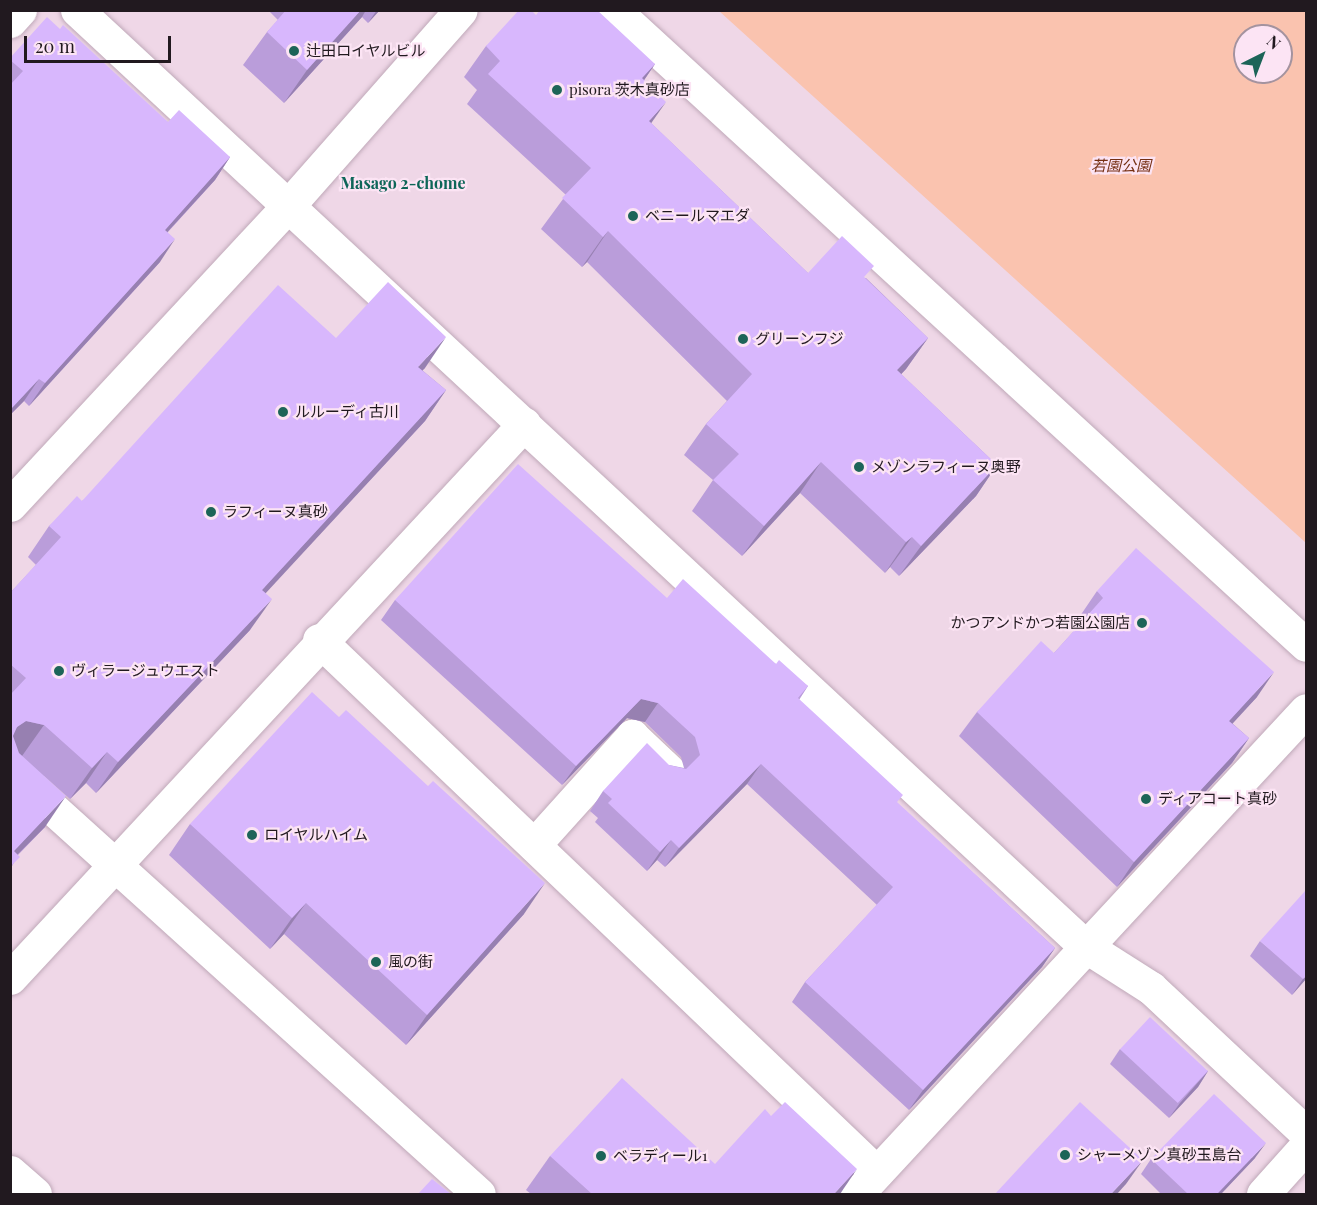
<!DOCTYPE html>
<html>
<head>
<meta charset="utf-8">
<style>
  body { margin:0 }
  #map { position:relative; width:1317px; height:1205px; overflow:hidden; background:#efd7e7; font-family:"Playfair Display","Noto Sans JP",serif }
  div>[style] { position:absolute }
  .green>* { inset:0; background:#fac3af }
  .roads { filter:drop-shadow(0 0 2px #c0a9b9) drop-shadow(0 0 2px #c0a9b9) }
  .minor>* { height:33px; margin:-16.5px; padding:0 16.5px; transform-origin:16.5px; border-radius:16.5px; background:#fff }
  .wall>* { inset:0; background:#ba9dda }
  .shaded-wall>* { inset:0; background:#9780b1 }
  .building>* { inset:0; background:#d8b7fd; transform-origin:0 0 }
  .dots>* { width:16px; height:16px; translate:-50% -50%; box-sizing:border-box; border:3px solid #fce4f4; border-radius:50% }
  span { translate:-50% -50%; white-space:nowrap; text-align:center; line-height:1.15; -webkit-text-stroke:4.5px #fce4f4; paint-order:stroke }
  .poi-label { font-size:15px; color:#21191f }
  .left { translate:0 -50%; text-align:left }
  .right { translate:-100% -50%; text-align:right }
  .park-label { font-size:15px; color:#752f12; font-style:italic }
  .neighbourhood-label { font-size:16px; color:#0d6658; font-weight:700 }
  .frame { position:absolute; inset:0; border:12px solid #21191f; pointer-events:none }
  .north { position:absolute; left:1233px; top:24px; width:60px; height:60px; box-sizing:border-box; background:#fce4f4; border:2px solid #a4939f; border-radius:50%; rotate:42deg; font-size:16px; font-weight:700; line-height:24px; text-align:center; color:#21191f }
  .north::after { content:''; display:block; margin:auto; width:21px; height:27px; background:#1d6458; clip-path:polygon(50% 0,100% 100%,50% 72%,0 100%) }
  .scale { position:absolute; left:24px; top:36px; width:147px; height:27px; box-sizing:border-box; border:3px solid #21191f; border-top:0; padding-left:8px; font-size:18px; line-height:21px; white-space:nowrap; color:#21191f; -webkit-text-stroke:4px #fce4f4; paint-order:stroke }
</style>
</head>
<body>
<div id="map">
  <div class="green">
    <i style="clip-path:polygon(evenodd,719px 11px,1306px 11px,1306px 543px,1047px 308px,719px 11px,1245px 36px,1281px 36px,1281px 72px,1245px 72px,1245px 36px)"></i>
  </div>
  <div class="roads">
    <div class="minor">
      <i style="left:77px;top:10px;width:1376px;rotate:42.88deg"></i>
      <i style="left:1085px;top:946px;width:78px;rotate:32.5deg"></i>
      <i style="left:1151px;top:988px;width:212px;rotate:43.1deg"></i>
      <i style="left:614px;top:10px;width:939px;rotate:42.54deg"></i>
      <i style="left:10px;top:21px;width:15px;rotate:-48deg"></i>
      <i style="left:10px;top:505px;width:408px;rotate:-47.1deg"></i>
      <i style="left:288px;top:206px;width:261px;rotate:-48.6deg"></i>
      <i style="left:319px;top:640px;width:770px;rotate:43.68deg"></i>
      <i style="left:10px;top:770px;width:632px;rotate:42.12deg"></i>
      <i style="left:534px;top:845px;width:147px;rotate:-48deg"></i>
      <i style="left:632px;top:736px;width:50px;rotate:43.4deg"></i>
      <i style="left:10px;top:978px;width:756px;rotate:-47.14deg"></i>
      <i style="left:10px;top:1172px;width:33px;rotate:41deg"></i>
      <i style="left:857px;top:1194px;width:660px;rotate:-47.15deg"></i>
      <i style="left:1263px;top:1194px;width:64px;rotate:-48.1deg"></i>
    </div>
  </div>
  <div class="wall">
    <i style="clip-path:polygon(268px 10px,380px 10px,368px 23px,362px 17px,284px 103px,243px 65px,267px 32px,278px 20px)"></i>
    <i style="clip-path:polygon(536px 15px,655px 64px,644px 80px,651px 123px,808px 273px,866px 278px,928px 338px,906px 369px,901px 374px,997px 465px,976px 496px,899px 576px,890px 567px,885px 573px,800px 493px,742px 556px,692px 511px,713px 480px,684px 455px,706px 424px,727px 401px,587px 262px,582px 267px,541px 229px,566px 195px,467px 104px,477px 90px,464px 77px,486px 46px)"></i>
    <i style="clip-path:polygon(10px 58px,168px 122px,230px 157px,215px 180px,168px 232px,160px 262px,29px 406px,24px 401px,10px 415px)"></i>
    <i style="clip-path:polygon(336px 338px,425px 368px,422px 370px,446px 390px,425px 421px,265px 593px,250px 630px,96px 793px,86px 783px,70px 799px,44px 776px,45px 827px,18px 855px,10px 870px,10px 593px,36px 565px,28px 557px,49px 526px,82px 501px)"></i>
    <i style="clip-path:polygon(1097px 591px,1257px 697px,1232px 723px,1249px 738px,1232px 763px,1117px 887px,959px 736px,977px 712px,1054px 653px,1084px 620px,1080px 616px)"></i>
    <i style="clip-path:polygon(667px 598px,776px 664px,808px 686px,799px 700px,897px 803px,1055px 948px,1042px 967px,909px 1110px,792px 1002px,805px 982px,877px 905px,747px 784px,665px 867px,657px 860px,647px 871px,595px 822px,598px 818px,590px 811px,603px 791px,669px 765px,684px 768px,681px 757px,645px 722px,627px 718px,562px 785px,381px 620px,395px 600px)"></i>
    <i style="clip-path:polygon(190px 824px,524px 914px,406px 1045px,284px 934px,270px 949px,169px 855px)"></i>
    <i style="clip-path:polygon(1260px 941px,1306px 979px,1292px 995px,1250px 956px)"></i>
    <i style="clip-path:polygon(1120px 1049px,1208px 1071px,1198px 1087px,1169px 1118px,1110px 1064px)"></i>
    <i style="clip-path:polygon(550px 1156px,715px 1164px,840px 1194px,531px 1194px,526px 1190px)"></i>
    <i style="clip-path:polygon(1255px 1158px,1221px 1194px,1161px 1194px,1141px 1174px,1151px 1159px)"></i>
  </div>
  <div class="shaded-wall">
    <i style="clip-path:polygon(361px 10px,366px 10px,362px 17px,284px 103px,307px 70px)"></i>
    <i style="clip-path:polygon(377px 10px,380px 10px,368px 23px)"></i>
    <i style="clip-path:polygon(655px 64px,634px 95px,642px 78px)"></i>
    <i style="clip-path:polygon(666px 102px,645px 132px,649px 121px)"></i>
    <i style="clip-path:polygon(230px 157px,215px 180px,149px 252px,165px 230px)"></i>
    <i style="clip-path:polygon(608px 231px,587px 262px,582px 267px,603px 237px)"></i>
    <i style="clip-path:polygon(175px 239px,160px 262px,29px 406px,45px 383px)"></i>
    <i style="clip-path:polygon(446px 337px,425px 368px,396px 398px,418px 367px)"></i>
    <i style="clip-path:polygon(928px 338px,906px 369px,876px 401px,897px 370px)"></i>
    <i style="clip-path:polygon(39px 379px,24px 401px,10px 415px,10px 410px)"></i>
    <i style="clip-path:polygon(446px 390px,425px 421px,240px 621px,262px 590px)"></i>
    <i style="clip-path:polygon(821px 462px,800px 493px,742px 556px,764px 526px)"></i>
    <i style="clip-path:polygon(997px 465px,976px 496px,899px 576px,921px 546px)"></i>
    <i style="clip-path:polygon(912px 537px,890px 567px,885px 573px,906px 542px)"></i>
    <i style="clip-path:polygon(272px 599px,250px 630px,96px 793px,118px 762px)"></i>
    <i style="clip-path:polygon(1274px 672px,1257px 697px,1212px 746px,1229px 721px)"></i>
    <i style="clip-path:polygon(641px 699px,658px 703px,645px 722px,627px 718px,562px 785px,576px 766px)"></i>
    <i style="clip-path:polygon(26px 721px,44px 725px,22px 756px,10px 753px,10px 737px,17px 727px)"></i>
    <i style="clip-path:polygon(1249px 738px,1232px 763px,1117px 887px,1134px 862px)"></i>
    <i style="clip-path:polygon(107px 752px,86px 783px,70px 799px,92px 768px)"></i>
    <i style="clip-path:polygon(761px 764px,747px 784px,665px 867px,679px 848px)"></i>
    <i style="clip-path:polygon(66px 796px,45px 827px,10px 862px,14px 851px)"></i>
    <i style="clip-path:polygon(671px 840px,657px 860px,647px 871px,660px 852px)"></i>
    <i style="clip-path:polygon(545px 883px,524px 914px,406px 1045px,427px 1015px)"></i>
    <i style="clip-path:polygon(306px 903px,284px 934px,270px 949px,292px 918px)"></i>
    <i style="clip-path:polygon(1055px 948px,1042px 967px,909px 1110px,923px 1090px)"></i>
    <i style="clip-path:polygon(1306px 976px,1306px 979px,1292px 995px,1303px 979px)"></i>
    <i style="clip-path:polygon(1208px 1071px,1198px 1087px,1169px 1118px,1180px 1103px)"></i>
    <i style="clip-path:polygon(1266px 1143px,1255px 1158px,1221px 1194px,1217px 1194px)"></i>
    <i style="clip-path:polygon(1143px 1160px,1126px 1184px,1117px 1194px,1111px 1194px)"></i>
    <i style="clip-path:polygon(857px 1169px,840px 1194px,834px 1194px)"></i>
  </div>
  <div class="building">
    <i style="clip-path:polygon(286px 10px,361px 10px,307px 70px,267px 32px)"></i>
    <i style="clip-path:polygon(519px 10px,531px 10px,536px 15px,540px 10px,597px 10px,655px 64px,642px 78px,666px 102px,649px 121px,808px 273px,842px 236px,874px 266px,864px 277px,928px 338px,897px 370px,997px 465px,921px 546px,912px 537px,906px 542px,821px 462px,764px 526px,713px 480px,739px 454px,706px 424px,752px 374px,608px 231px,603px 237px,562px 198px,591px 168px,488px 74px,500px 61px,486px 46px)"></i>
    <i style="clip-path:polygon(47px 17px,60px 29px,63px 25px,168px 122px,179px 110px,230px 157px,165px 230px,175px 239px,45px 383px,39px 379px,10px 410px,10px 85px,23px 71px,10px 60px,10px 58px)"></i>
    <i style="clip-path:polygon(388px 282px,446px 337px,418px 367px,446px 390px,262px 590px,272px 599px,118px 762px,107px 752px,92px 768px,44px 725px,26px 721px,17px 727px,13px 736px,19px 753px,66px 796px,14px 851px,20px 857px,10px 867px,10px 695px,26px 678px,10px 664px,10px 593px,61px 537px,49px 526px,77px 496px,82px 501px,278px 285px,336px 338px)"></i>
    <i style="clip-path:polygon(518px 464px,667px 598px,683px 579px,776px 664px,779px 660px,808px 686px,798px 698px,903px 795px,897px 802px,1055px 948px,923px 1090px,805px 982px,893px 887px,761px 764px,679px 848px,671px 840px,660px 852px,608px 803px,612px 799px,603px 791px,647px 743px,669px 765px,686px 769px,700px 755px,695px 737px,658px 703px,641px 699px,576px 766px,395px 600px)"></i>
    <i style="clip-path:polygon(1136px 548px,1274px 672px,1229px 721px,1249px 738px,1134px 862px,977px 712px,1041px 641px,1054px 653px,1103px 598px,1097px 591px)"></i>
    <i style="clip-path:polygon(312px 692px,339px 717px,346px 710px,428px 786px,433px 781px,545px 883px,427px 1015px,306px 903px,292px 918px,190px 824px)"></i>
    <i style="clip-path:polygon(1306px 890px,1306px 976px,1303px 979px,1260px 941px)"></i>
    <i style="left:1150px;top:1017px;width:79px;height:44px;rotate:43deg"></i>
    <i style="clip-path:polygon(622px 1078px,715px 1164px,765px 1109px,771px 1116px,785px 1102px,857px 1169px,834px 1194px,592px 1194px,550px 1156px)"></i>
    <i style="clip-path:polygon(1214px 1094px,1266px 1143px,1217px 1194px,1188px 1194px,1151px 1159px)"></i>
    <i style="clip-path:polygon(1080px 1102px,1143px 1160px,1111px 1194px,995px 1194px)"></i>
    <i style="clip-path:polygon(432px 1179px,451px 1194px,418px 1194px)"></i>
  </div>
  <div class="dots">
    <i style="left:294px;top:51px;background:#1d6458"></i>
    <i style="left:557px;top:90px;background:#1d6458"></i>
    <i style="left:633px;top:216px;background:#1d6458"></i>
    <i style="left:743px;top:339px;background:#1d6458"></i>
    <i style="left:283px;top:412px;background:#1d6458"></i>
    <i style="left:859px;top:467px;background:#1d6458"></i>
    <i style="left:211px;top:512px;background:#1d6458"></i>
    <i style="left:1142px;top:623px;background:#1d6458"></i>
    <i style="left:59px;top:671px;background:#1d6458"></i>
    <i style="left:1146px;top:799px;background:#1d6458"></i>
    <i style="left:252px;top:835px;background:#1d6458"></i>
    <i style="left:376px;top:962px;background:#1d6458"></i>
    <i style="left:1065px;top:1155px;background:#1d6458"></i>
    <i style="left:601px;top:1156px;background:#1d6458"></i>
  </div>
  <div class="poi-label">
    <span class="left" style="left:306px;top:51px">辻田ロイヤルビル</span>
    <span class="left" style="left:569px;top:90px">pisora 茨木真砂店</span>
    <span class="left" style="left:645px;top:216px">ベニールマエダ</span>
    <span class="left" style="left:755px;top:339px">グリーンフジ</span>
    <span class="left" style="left:295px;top:412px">ルルーディ古川</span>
    <span class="left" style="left:871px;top:467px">メゾンラフィーヌ奥野</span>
    <span class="left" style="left:223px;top:512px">ラフィーヌ真砂</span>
    <span class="right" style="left:1130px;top:623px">かつアンドかつ若園公園店</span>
    <span class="left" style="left:71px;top:671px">ヴィラージュウエスト</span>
    <span class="left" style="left:1158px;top:799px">ディアコート真砂</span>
    <span class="left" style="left:264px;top:835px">ロイヤルハイム</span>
    <span class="left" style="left:388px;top:962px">風の街</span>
    <span class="left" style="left:1077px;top:1155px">シャーメゾン真砂玉島台</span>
    <span class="left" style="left:613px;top:1156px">ベラディール1</span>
  </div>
  <div class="park-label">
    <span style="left:1121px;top:166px">若園公園</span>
  </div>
  <div class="neighbourhood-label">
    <span style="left:403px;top:183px">Masago 2-chome</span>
  </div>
  <div class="frame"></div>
  <div class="north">N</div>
  <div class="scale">20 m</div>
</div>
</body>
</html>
